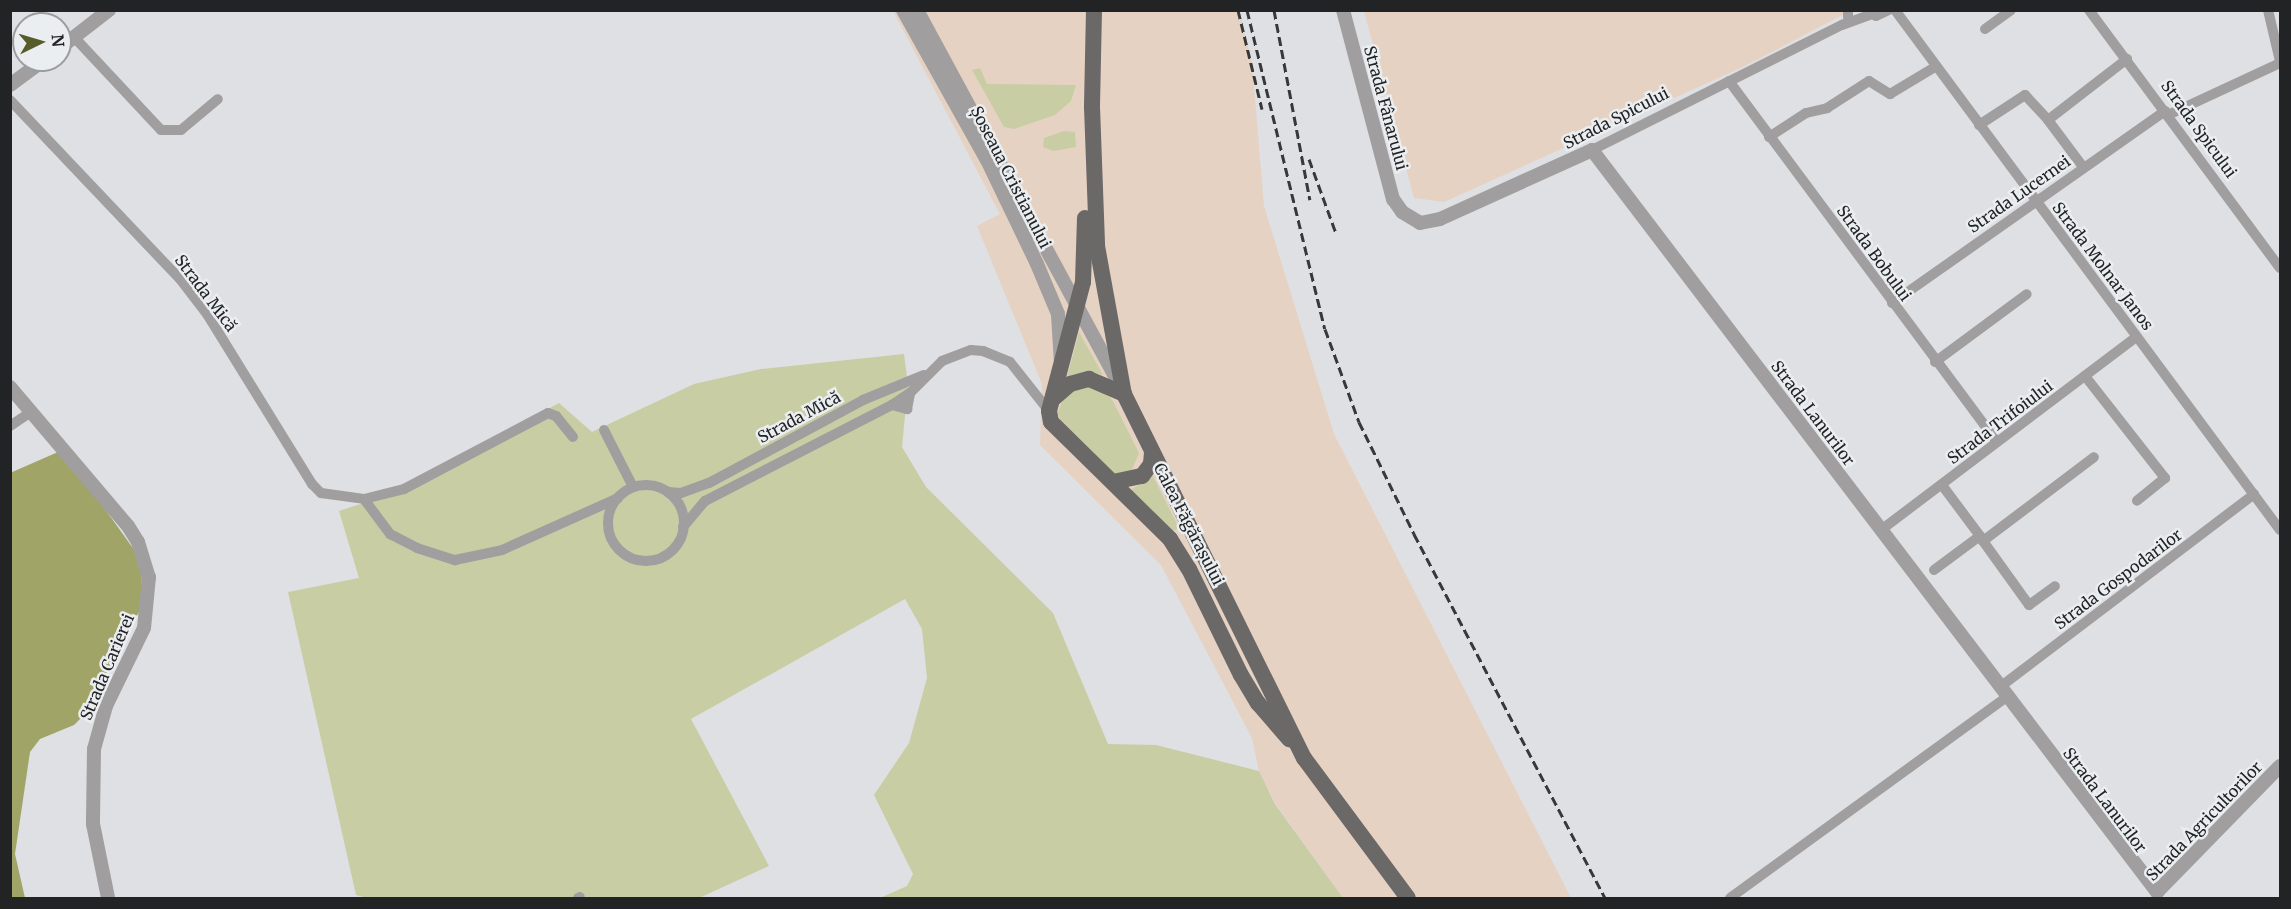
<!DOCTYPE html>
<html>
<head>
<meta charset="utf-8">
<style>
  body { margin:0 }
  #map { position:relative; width:2291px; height:909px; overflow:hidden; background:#dee0e3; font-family:Merriweather,serif }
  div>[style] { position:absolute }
  .commercial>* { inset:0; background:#e6d2c3 }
  .green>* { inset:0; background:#c9cda4 }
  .forest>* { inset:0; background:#a0a567 }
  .minor>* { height:10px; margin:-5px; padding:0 5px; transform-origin:5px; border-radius:5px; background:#a09e9e }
  .minor>.ring { margin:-5px; padding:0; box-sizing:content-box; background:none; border:10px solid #a09e9e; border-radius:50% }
  .tertiary>* { height:14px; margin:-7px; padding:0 7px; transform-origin:7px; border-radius:7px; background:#a09e9e }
  .primary>* { height:16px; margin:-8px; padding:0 8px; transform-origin:8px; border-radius:8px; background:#6b6868 }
  .rail>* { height:3px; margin-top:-1.5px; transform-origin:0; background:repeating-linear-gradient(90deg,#373839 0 9px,transparent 0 13.5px) }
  span { translate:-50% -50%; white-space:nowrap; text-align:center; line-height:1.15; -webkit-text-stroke:5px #ebeef0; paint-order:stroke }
  .street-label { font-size:16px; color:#222324 }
  .frame { position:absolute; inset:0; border:12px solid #222324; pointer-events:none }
  .north { position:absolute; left:12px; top:12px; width:60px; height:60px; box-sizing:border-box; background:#ebeef0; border:2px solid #9b9d9e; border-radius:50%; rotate:85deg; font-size:16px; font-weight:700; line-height:24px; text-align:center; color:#222324 }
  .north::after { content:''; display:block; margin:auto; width:21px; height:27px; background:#565c2a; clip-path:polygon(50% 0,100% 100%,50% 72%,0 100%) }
</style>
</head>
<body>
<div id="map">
  <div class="commercial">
    <i style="clip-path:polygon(1852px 10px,1745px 66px,1444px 202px,1414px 198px,1364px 11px)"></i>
    <i style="clip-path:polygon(893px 11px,1239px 11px,1252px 63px,1264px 206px,1334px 434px,1571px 898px,1343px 898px,1275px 803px,1259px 771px,1252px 738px,1161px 565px,1040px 445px,1042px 384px,977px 226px,1000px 214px)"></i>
  </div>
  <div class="green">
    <i style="clip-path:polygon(980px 68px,987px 84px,1076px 85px,1071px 101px,1055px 115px,1014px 129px,1004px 127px,972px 70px)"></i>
    <i style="clip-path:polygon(1064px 131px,1075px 132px,1076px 147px,1053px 151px,1043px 147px,1044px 138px)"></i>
    <i style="clip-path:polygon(1079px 332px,1103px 375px,1091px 372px,1066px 381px)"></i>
    <i style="clip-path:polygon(904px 354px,908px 385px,902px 447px,926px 487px,1053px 613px,1108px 744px,1156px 745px,1259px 771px,1275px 804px,1343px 898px,880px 898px,907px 886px,913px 874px,874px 795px,909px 743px,927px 678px,922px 629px,905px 599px,691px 719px,769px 866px,699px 898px,367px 898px,356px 895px,288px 592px,359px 578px,339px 511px,397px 492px,559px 403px,592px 432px,694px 384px,761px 369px)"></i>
    <i style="clip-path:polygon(1087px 384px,1102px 388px,1113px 401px,1139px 453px,1131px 472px,1114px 474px,1062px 427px,1058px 412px,1064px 397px)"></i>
    <i style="clip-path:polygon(1153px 476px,1179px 528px,1173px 531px,1129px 491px)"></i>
  </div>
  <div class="forest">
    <i style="clip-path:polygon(58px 452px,82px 477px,135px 551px,142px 571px,141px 608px,84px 715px,74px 725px,40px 739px,30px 752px,15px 854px,25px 898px,10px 898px,10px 473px)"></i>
  </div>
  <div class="minor">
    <i style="left:1895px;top:10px;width:647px;rotate:53.48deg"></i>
    <i style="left:2089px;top:10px;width:321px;rotate:53.5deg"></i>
    <i style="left:2268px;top:10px;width:52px;rotate:76.8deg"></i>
    <i style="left:1868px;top:11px;width:9px;rotate:32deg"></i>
    <i style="left:1876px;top:16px;width:14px;rotate:-25deg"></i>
    <i style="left:1848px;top:17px;width:7px;rotate:-90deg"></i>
    <i style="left:1985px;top:29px;width:32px;rotate:-36deg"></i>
    <i style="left:74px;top:37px;width:127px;rotate:46.9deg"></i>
    <i style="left:161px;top:130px;width:20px"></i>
    <i style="left:181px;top:130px;width:48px;rotate:-40deg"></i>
    <i style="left:1729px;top:81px;width:448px;rotate:53.4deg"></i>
    <i style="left:10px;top:100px;width:247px;rotate:46.5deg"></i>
    <i style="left:180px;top:279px;width:44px;rotate:52.4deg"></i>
    <i style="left:207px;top:314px;width:200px;rotate:58.3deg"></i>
    <i style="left:312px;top:484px;width:13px;rotate:45deg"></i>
    <i style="left:321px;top:493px;width:43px;rotate:7.9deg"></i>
    <i style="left:364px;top:499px;width:44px;rotate:53.4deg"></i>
    <i style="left:390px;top:534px;width:30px;rotate:27deg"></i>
    <i style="left:417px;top:548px;width:40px;rotate:18deg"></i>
    <i style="left:455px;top:560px;width:48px;rotate:-12deg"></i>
    <i style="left:502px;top:550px;width:127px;rotate:-24.1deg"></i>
    <i style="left:2168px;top:115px;width:123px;rotate:-24.9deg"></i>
    <i style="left:2048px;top:120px;width:59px;rotate:53.3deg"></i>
    <i style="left:1979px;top:125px;width:55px;rotate:-33.1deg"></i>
    <i style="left:2025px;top:95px;width:34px;rotate:47deg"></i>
    <i style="left:2048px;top:120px;width:100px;rotate:-37.7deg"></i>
    <i style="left:1769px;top:137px;width:44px;rotate:-33deg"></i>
    <i style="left:1806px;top:113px;width:22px;rotate:-13deg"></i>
    <i style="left:1827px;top:108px;width:50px;rotate:-32.7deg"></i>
    <i style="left:1869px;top:81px;width:25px;rotate:32deg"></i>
    <i style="left:1890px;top:94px;width:52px;rotate:-31deg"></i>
    <i style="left:1592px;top:150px;width:280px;rotate:-26.6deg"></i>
    <i style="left:1842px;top:25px;width:32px;rotate:-20deg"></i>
    <i style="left:1892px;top:303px;width:334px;rotate:-35.1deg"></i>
    <i style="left:1935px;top:362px;width:114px;rotate:-36.5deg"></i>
    <i style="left:2085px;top:376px;width:130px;rotate:51.9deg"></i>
    <i style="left:2165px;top:478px;width:36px;rotate:141deg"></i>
    <i style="left:892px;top:405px;width:22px;rotate:-34deg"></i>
    <i style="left:910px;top:393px;width:45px;rotate:-45deg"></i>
    <i style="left:942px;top:361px;width:31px;rotate:-21deg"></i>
    <i style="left:971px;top:350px;width:12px;rotate:5deg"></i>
    <i style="left:983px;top:351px;width:29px;rotate:22deg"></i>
    <i style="left:1010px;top:362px;width:63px;rotate:51.5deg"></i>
    <i style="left:10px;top:426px;width:25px;rotate:-34deg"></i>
    <i style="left:604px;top:430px;width:64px;rotate:63deg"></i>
    <i class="ring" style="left:608px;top:485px;width:66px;height:66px"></i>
    <i style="left:668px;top:492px;width:13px;rotate:4deg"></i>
    <i style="left:681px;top:493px;width:30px;rotate:-20deg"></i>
    <i style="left:709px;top:483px;width:175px;rotate:-28.3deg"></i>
    <i style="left:863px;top:400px;width:66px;rotate:-22.3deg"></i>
    <i style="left:364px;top:499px;width:41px;rotate:-14deg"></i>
    <i style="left:404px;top:489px;width:163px;rotate:-27.8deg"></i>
    <i style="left:548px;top:413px;width:9px;rotate:21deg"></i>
    <i style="left:556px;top:416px;width:27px;rotate:51deg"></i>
    <i style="left:683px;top:527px;width:34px;rotate:-50deg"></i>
    <i style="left:705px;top:501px;width:210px;rotate:-27.2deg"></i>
    <i style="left:892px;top:405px;width:16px;rotate:15deg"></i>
    <i style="left:907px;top:409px;width:16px;rotate:-79deg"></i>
    <i style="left:1881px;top:530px;width:320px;rotate:-37.1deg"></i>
    <i style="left:1980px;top:536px;width:6px;rotate:59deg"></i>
    <i style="left:1983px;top:541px;width:139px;rotate:-37.1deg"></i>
    <i style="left:1983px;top:541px;width:79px;rotate:54.3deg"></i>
    <i style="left:2029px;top:605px;width:32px;rotate:-36deg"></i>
    <i style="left:1934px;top:570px;width:57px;rotate:-36.5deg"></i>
    <i style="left:1980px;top:536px;width:64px;rotate:-126.7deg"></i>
    <i style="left:2000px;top:687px;width:319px;rotate:-37.2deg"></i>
    <i style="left:578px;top:898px;width:2px;rotate:-27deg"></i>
    <i style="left:1730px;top:898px;width:342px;rotate:-36deg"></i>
  </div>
  <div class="tertiary">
    <i style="left:903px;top:10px;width:172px;rotate:60.8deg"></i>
    <i style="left:987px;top:160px;width:115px;rotate:64.3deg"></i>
    <i style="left:1037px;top:264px;width:54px;rotate:67.2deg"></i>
    <i style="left:1058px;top:314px;width:49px;rotate:86.5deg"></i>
    <i style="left:917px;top:10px;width:427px;rotate:61.6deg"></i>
    <i style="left:1343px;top:10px;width:196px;rotate:75.2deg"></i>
    <i style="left:1393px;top:199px;width:16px;rotate:55deg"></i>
    <i style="left:1402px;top:212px;width:21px;rotate:31deg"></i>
    <i style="left:1420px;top:223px;width:20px;rotate:-11deg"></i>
    <i style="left:1440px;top:219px;width:167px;rotate:-24.4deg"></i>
    <i style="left:1592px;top:150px;width:933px;rotate:52.71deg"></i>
    <i style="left:2157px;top:892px;width:176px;rotate:-45.7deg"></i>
    <i style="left:60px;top:48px;width:62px;rotate:-37.8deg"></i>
    <i style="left:10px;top:85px;width:42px;rotate:-36.3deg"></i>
    <i style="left:10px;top:387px;width:182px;rotate:49.7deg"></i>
    <i style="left:128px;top:526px;width:19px;rotate:58deg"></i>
    <i style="left:138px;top:542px;width:37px;rotate:73deg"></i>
    <i style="left:149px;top:577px;width:51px;rotate:95.6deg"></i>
    <i style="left:144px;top:628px;width:87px;rotate:116deg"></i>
    <i style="left:106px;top:706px;width:45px;rotate:105.6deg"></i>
    <i style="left:94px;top:749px;width:75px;rotate:90.8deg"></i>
    <i style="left:93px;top:824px;width:76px;rotate:78.5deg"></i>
  </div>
  <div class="primary">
    <i style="left:1094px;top:10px;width:97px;rotate:91.2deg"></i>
    <i style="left:1092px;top:107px;width:139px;rotate:87.9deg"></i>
    <i style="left:1097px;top:246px;width:150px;rotate:79.7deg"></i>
    <i style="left:1124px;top:394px;width:406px;rotate:63.7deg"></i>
    <i style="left:1304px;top:758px;width:174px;rotate:53.4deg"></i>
    <i style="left:1085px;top:218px;width:64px;rotate:91.8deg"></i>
    <i style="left:1083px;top:282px;width:133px;rotate:104.8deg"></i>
    <i style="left:1049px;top:411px;width:11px;rotate:80deg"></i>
    <i style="left:1051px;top:422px;width:167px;rotate:44.5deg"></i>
    <i style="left:1170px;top:539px;width:36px;rotate:58deg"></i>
    <i style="left:1189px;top:569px;width:118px;rotate:63.9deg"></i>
    <i style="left:1241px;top:675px;width:33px;rotate:59deg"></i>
    <i style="left:1258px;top:703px;width:48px;rotate:49.3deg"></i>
    <i style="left:1054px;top:398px;width:21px;rotate:-41deg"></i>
    <i style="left:1070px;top:384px;width:20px;rotate:-15deg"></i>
    <i style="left:1089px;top:379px;width:38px;rotate:23deg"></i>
    <i style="left:1113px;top:482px;width:30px;rotate:-12deg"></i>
    <i style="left:1142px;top:476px;width:15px;rotate:-53deg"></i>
    <i style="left:1151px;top:464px;width:12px;rotate:-85deg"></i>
  </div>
  <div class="rail">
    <i style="left:1238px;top:10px;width:102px;rotate:76.4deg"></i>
    <i style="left:1247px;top:10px;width:328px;rotate:76.3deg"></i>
    <i style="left:1325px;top:329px;width:99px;rotate:69.9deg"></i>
    <i style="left:1359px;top:422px;width:125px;rotate:63.8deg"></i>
    <i style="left:1414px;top:534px;width:411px;rotate:62.3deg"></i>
    <i style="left:1274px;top:10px;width:193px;rotate:79.3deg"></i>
    <i style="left:1309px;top:159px;width:79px;rotate:70deg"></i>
  </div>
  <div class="street-label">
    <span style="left:1386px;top:108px;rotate:75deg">Strada Fânarului</span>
    <span style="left:1616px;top:118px;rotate:-27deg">Strada Spicului</span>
    <span style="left:2199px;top:129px;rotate:54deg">Strada Spicului</span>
    <span style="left:1011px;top:177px;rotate:63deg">Șoseaua Cristianului</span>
    <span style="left:2019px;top:194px;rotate:-35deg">Strada Lucernei</span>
    <span style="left:1874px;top:253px;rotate:54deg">Strada Bobului</span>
    <span style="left:2103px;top:266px;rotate:53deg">Strada Molnar Janos</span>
    <span style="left:206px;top:293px;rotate:53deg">Strada Mică</span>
    <span style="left:1813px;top:413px;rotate:53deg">Strada Lanurilor</span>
    <span style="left:799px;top:417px;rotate:-28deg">Strada Mică</span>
    <span style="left:2000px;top:422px;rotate:-37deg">Strada Trifoiului</span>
    <span style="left:1189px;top:524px;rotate:63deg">Calea Făgărașului</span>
    <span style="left:2118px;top:579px;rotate:-37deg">Strada Gospodarilor</span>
    <span style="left:107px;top:667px;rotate:-67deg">Strada Carierei</span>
    <span style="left:2105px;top:800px;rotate:53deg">Strada Lanurilor</span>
    <span style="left:2204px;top:821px;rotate:-46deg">Strada Agricultorilor</span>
  </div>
  <div class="frame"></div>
  <div class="north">N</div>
</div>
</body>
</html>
